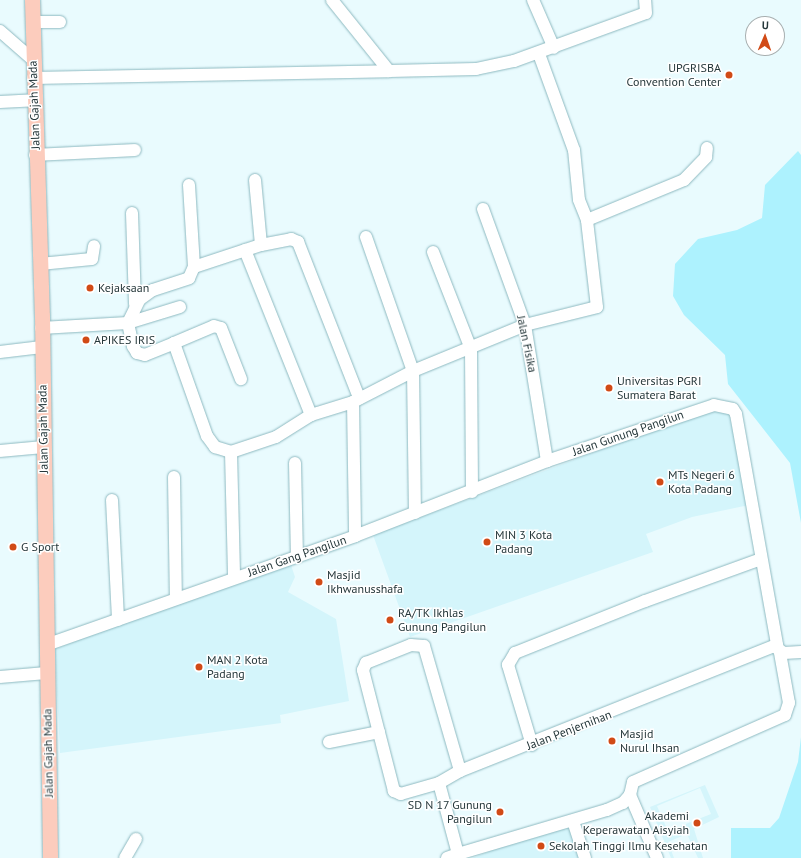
<!DOCTYPE html>
<html>
<head>
<meta charset="utf-8">
<style>
  body { margin:0 }
  #map { position:relative; width:801px; height:858px; overflow:hidden; background:#e9fbfe; font-family:"PT Sans",sans-serif }
  div>[style] { position:absolute }
  .built>* { inset:0; background:#d4f5fb }
  .green>* { inset:0; background:#adf2fe }
  .roads { filter:drop-shadow(0 0 1px #8db9c0) drop-shadow(0 0 1px #8db9c0) }
  .minor>* { height:12px; margin:-6px; padding:0 6px; transform-origin:6px; border-radius:6px; background:#fff }
  .major>* { height:15px; margin:-7.5px; padding:0 7.5px; transform-origin:7.5px; border-radius:7.5px; background:#fcccbd }
  .dots>* { width:11px; height:11px; translate:-50% -50%; box-sizing:border-box; border:2px solid #fff; border-radius:50% }
  span { translate:-50% -50%; white-space:nowrap; text-align:center; line-height:1.15; -webkit-text-stroke:3px #fff; paint-order:stroke }
  .poi-label { font-size:12px; color:#25373a }
  .right { translate:-100% -50%; text-align:right }
  .left { translate:0 -50%; text-align:left }
  .street-label { font-size:12px; color:#25373a }
  .north { position:absolute; left:745px; top:16px; width:40px; height:40px; box-sizing:border-box; background:#fff; border:1px solid #a8afb0; border-radius:50%; rotate:2deg; font-size:11px; font-weight:700; line-height:16px; text-align:center; color:#25373a }
  .north::after { content:''; display:block; margin:auto; width:14px; height:18px; background:#d14a16; clip-path:polygon(50% 0,100% 100%,50% 72%,0 100%) }
</style>
</head>
<body>
<div id="map">
  <div class="built">
    <i style="clip-path:polygon(713px 408px,729px 413px,749px 505px,692px 517px,646px 534px,653px 552px,410px 637px,373px 535px)"></i>
    <i style="clip-path:polygon(290px 562px,295px 577px,288px 592px,336px 619px,349px 701px,280px 715px,281px 723px,60px 753px,55px 649px)"></i>
    <i style="clip-path:polygon(evenodd,705px 785px,719px 817px,694px 829px,703px 858px,698px 858px,687px 834px,668px 842px,674px 858px,671px 858px,650px 807px,705px 785px,700px 788px,711px 814px,668px 831px,657px 806px,700px 788px)"></i>
    <i style="clip-path:polygon(572px 824px,582px 858px,472px 858px,536px 834px)"></i>
  </div>
  <div class="green">
    <i style="clip-path:polygon(798px 151px,801px 155px,801px 523px,790px 463px,728px 384px,725px 355px,684px 315px,673px 296px,675px 264px,698px 239px,737px 230px,762px 218px,765px 185px)"></i>
    <i style="clip-path:polygon(801px 737px,801px 858px,731px 858px,731px 828px,770px 828px,779px 818px,798px 762px)"></i>
  </div>
  <div class="roads">
    <div class="minor">
      <i style="left:533px;top:0;width:52px;rotate:66.4deg"></i>
      <i style="left:32px;top:22px;width:28px"></i>
      <i style="left:0;top:31px;width:43px;rotate:41.2deg"></i>
      <i style="left:539px;top:54px;width:102px;rotate:70deg"></i>
      <i style="left:574px;top:150px;width:50px;rotate:84.3deg"></i>
      <i style="left:579px;top:200px;width:22px;rotate:68deg"></i>
      <i style="left:389px;top:71px;width:87px;rotate:-1.3deg"></i>
      <i style="left:476px;top:69px;width:39px;rotate:-12deg"></i>
      <i style="left:514px;top:61px;width:140px;rotate:-20deg"></i>
      <i style="left:646px;top:13px;width:13px;rotate:-94deg"></i>
      <i style="left:33px;top:78px;width:356px;rotate:-1.1deg"></i>
      <i style="left:389px;top:71px;width:91px;rotate:-128.8deg"></i>
      <i style="left:0;top:102px;width:34px;rotate:-3deg"></i>
      <i style="left:35px;top:155px;width:100px;rotate:-2.9deg"></i>
      <i style="left:255px;top:180px;width:65px;rotate:84.7deg"></i>
      <i style="left:189px;top:185px;width:82px;rotate:86.5deg"></i>
      <i style="left:483px;top:209px;width:123px;rotate:70.1deg"></i>
      <i style="left:525px;top:325px;width:138px;rotate:80.8deg"></i>
      <i style="left:132px;top:213px;width:91px;rotate:88.1deg"></i>
      <i style="left:366px;top:237px;width:142px;rotate:70.7deg"></i>
      <i style="left:413px;top:371px;width:142px;rotate:89.2deg"></i>
      <i style="left:245px;top:250px;width:178px;rotate:68.2deg"></i>
      <i style="left:433px;top:252px;width:104px;rotate:68.6deg"></i>
      <i style="left:471px;top:349px;width:143px;rotate:89.6deg"></i>
      <i style="left:40px;top:264px;width:52px;rotate:-5.5deg"></i>
      <i style="left:92px;top:259px;width:13px;rotate:-81deg"></i>
      <i style="left:180px;top:307px;width:54px;rotate:162.9deg"></i>
      <i style="left:128px;top:323px;width:24px;rotate:78deg"></i>
      <i style="left:133px;top:346px;width:8px;rotate:60deg"></i>
      <i style="left:137px;top:353px;width:8px;rotate:14deg"></i>
      <i style="left:145px;top:355px;width:31px;rotate:-22deg"></i>
      <i style="left:174px;top:343px;width:99px;rotate:70.5deg"></i>
      <i style="left:207px;top:436px;width:14px;rotate:54deg"></i>
      <i style="left:215px;top:447px;width:17px;rotate:17deg"></i>
      <i style="left:231px;top:452px;width:47px;rotate:-18.4deg"></i>
      <i style="left:276px;top:437px;width:41px;rotate:-32.2deg"></i>
      <i style="left:311px;top:415px;width:44px;rotate:-17.2deg"></i>
      <i style="left:353px;top:402px;width:68px;rotate:-27.3deg"></i>
      <i style="left:413px;top:371px;width:121px;rotate:-22.3deg"></i>
      <i style="left:525px;top:325px;width:74px;rotate:-14deg"></i>
      <i style="left:597px;top:307px;width:88px;rotate:-96.6deg"></i>
      <i style="left:587px;top:220px;width:105px;rotate:-22.4deg"></i>
      <i style="left:684px;top:180px;width:32px;rotate:-46deg"></i>
      <i style="left:706px;top:157px;width:9px;rotate:-84deg"></i>
      <i style="left:41px;top:328px;width:87px;rotate:-3.3deg"></i>
      <i style="left:128px;top:323px;width:25px;rotate:-64deg"></i>
      <i style="left:139px;top:300px;width:17px;rotate:-36deg"></i>
      <i style="left:153px;top:290px;width:38px;rotate:-18deg"></i>
      <i style="left:189px;top:278px;width:12px;rotate:-66deg"></i>
      <i style="left:194px;top:267px;width:71px;rotate:-18.2deg"></i>
      <i style="left:261px;top:245px;width:31px;rotate:-11deg"></i>
      <i style="left:291px;top:239px;width:8px;rotate:23deg"></i>
      <i style="left:298px;top:242px;width:168px;rotate:68.6deg"></i>
      <i style="left:174px;top:343px;width:43px;rotate:-23deg"></i>
      <i style="left:214px;top:326px;width:7px;rotate:16deg"></i>
      <i style="left:221px;top:328px;width:55px;rotate:68.6deg"></i>
      <i style="left:0;top:352px;width:42px;rotate:-6.8deg"></i>
      <i style="left:353px;top:402px;width:134px;rotate:89.1deg"></i>
      <i style="left:0;top:451px;width:43px;rotate:-5.3deg"></i>
      <i style="left:231px;top:452px;width:126px;rotate:88.6deg"></i>
      <i style="left:295px;top:463px;width:93px;rotate:88.8deg"></i>
      <i style="left:174px;top:477px;width:121px;rotate:89.1deg"></i>
      <i style="left:112px;top:500px;width:120px;rotate:87.1deg"></i>
      <i style="left:46px;top:645px;width:328px;rotate:-19.4deg"></i>
      <i style="left:355px;top:536px;width:206px;rotate:-21.3deg"></i>
      <i style="left:547px;top:461px;width:176px;rotate:-18.5deg"></i>
      <i style="left:714px;top:405px;width:19px;rotate:12deg"></i>
      <i style="left:733px;top:409px;width:6px;rotate:59deg"></i>
      <i style="left:736px;top:414px;width:239px;rotate:79.9deg"></i>
      <i style="left:778px;top:649px;width:7px;rotate:34deg"></i>
      <i style="left:784px;top:653px;width:17px;rotate:-3deg"></i>
      <i style="left:0;top:677px;width:46px;rotate:-5deg"></i>
      <i style="left:329px;top:742px;width:51px;rotate:-11.3deg"></i>
      <i style="left:532px;top:745px;width:84px;rotate:-106.7deg"></i>
      <i style="left:508px;top:665px;width:14px;rotate:-60deg"></i>
      <i style="left:515px;top:653px;width:140px;rotate:-21.8deg"></i>
      <i style="left:645px;top:601px;width:123px;rotate:-19.9deg"></i>
      <i style="left:439px;top:783px;width:40px;rotate:164deg"></i>
      <i style="left:401px;top:794px;width:8px;rotate:-157deg"></i>
      <i style="left:394px;top:791px;width:125px;rotate:-104.4deg"></i>
      <i style="left:363px;top:670px;width:8px;rotate:-67deg"></i>
      <i style="left:366px;top:663px;width:48px;rotate:-21.8deg"></i>
      <i style="left:411px;top:645px;width:13px;rotate:4deg"></i>
      <i style="left:424px;top:646px;width:130px;rotate:73.9deg"></i>
      <i style="left:573px;top:821px;width:39px;rotate:72deg"></i>
      <i style="left:458px;top:854px;width:155px;rotate:-16.5deg"></i>
      <i style="left:607px;top:810px;width:17px;rotate:-24deg"></i>
      <i style="left:623px;top:803px;width:11px;rotate:-49deg"></i>
      <i style="left:125px;top:858px;width:22px;rotate:-60deg"></i>
      <i style="left:447px;top:858px;width:12px;rotate:-20deg"></i>
      <i style="left:458px;top:854px;width:73px;rotate:-105deg"></i>
      <i style="left:439px;top:783px;width:24px;rotate:-30deg"></i>
      <i style="left:460px;top:771px;width:341px;rotate:-21.7deg"></i>
      <i style="left:657px;top:858px;width:69px;rotate:-113.2deg"></i>
      <i style="left:630px;top:795px;width:13px;rotate:-77deg"></i>
      <i style="left:633px;top:782px;width:166px;rotate:-23.8deg"></i>
      <i style="left:785px;top:715px;width:13px;rotate:-72deg"></i>
      <i style="left:789px;top:703px;width:51px;rotate:-100.2deg"></i>
    </div>
    <div class="major">
      <i style="left:32px;top:0;width:316px;rotate:88.2deg"></i>
      <i style="left:42px;top:316px;width:542px;rotate:89.15deg"></i>
    </div>
  </div>
  <div class="dots">
    <i style="left:729px;top:75px;background:#d14a16"></i>
    <i style="left:90px;top:288px;background:#d14a16"></i>
    <i style="left:86px;top:340px;background:#d14a16"></i>
    <i style="left:609px;top:388px;background:#d14a16"></i>
    <i style="left:660px;top:482px;background:#d14a16"></i>
    <i style="left:487px;top:542px;background:#d14a16"></i>
    <i style="left:13px;top:547px;background:#d14a16"></i>
    <i style="left:319px;top:582px;background:#d14a16"></i>
    <i style="left:390px;top:620px;background:#d14a16"></i>
    <i style="left:199px;top:667px;background:#d14a16"></i>
    <i style="left:612px;top:741px;background:#d14a16"></i>
    <i style="left:500px;top:812px;background:#d14a16"></i>
    <i style="left:697px;top:823px;background:#d14a16"></i>
    <i style="left:541px;top:846px;background:#d14a16"></i>
  </div>
  <div class="poi-label">
    <span class="right" style="left:721px;top:75px">UPGRISBA<br>Convention Center</span>
    <span class="left" style="left:98px;top:288px">Kejaksaan</span>
    <span class="left" style="left:94px;top:340px">APIKES IRIS</span>
    <span class="left" style="left:617px;top:388px">Universitas PGRI<br>Sumatera Barat</span>
    <span class="left" style="left:668px;top:482px">MTs Negeri 6<br>Kota Padang</span>
    <span class="left" style="left:495px;top:542px">MIN 3 Kota<br>Padang</span>
    <span class="left" style="left:21px;top:547px">G Sport</span>
    <span class="left" style="left:327px;top:582px">Masjid<br>Ikhwanusshafa</span>
    <span class="left" style="left:398px;top:620px">RA/TK Ikhlas<br>Gunung Pangilun</span>
    <span class="left" style="left:207px;top:667px">MAN 2 Kota<br>Padang</span>
    <span class="left" style="left:620px;top:741px">Masjid<br>Nurul Ihsan</span>
    <span class="right" style="left:492px;top:812px">SD N 17 Gunung<br>Pangilun</span>
    <span class="right" style="left:689px;top:823px">Akademi<br>Keperawatan Aisyiah</span>
    <span class="left" style="left:549px;top:846px">Sekolah Tinggi Ilmu Kesehatan</span>
  </div>
  <div class="street-label">
    <span style="left:34px;top:105px;rotate:-92deg">Jalan Gajah Mada</span>
    <span style="left:527px;top:344px;rotate:78deg">Jalan Fisika</span>
    <span style="left:43px;top:429px;rotate:-91deg">Jalan Gajah Mada</span>
    <span style="left:628px;top:433px;rotate:-19deg">Jalan Gunung Pangilun</span>
    <span style="left:297px;top:556px;rotate:-19deg">Jalan Gang Pangilun</span>
    <span style="left:569px;top:730px;rotate:-21deg">Jalan Penjernihan</span>
    <span style="left:48px;top:753px;rotate:-91deg">Jalan Gajah Mada</span>
  </div>
  <div class="north">U</div>
</div>
</body>
</html>
